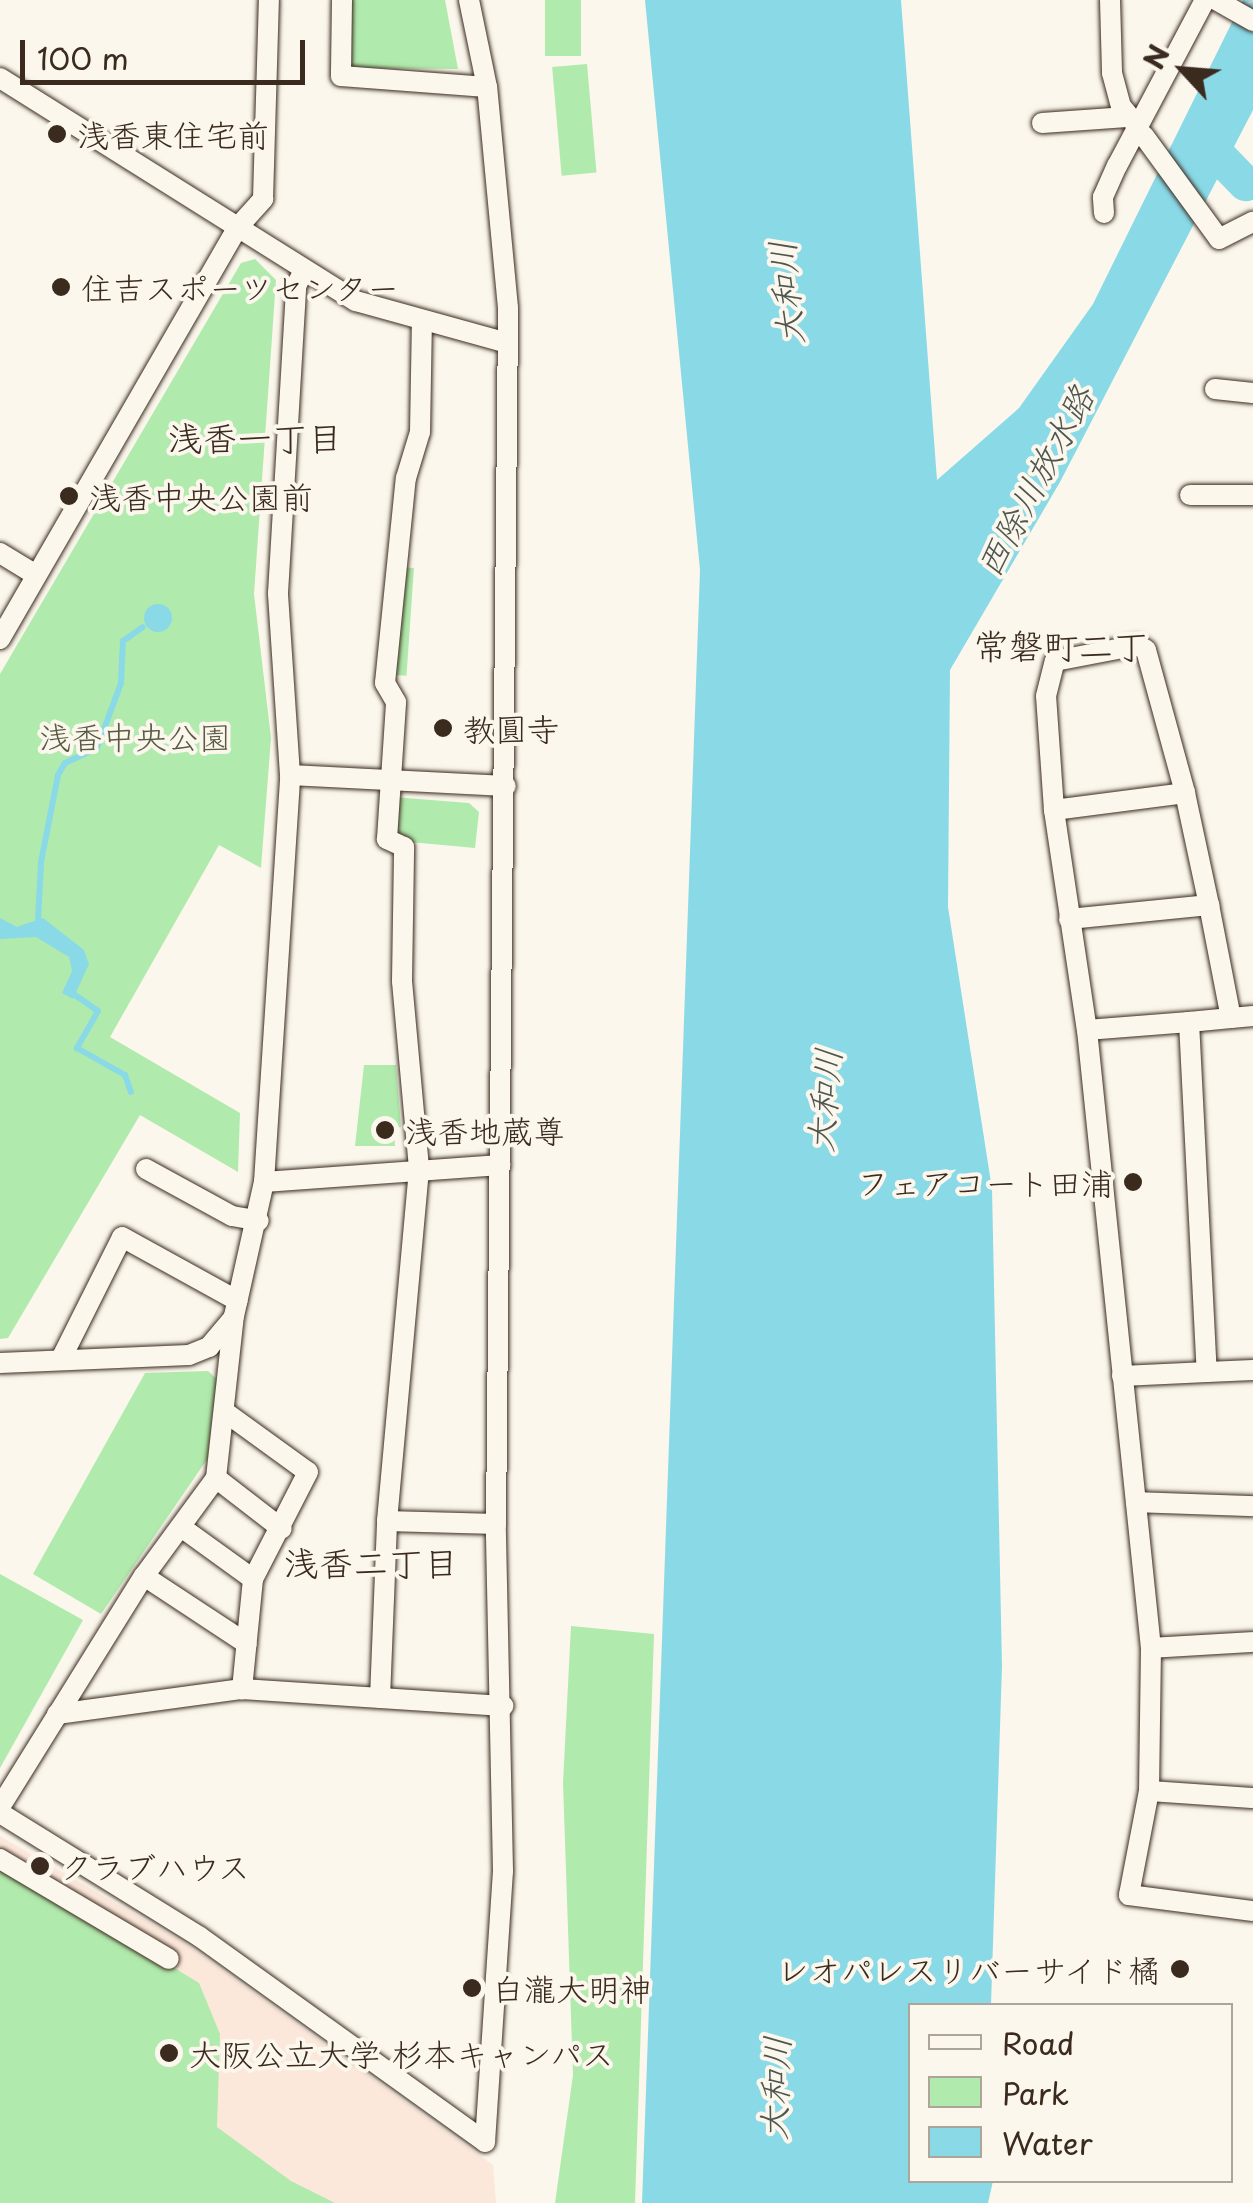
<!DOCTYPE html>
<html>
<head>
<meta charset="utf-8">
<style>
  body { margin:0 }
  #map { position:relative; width:1253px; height:2203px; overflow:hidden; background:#fbf7ec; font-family:"Playpen Sans","Klee One",sans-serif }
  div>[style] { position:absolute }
  .built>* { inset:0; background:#fce8db }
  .green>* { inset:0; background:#b1eaad; transform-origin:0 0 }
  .water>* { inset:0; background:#8ad9e7 }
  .round { border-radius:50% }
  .stream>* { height:6px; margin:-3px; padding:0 3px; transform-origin:3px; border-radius:3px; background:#8ad9e7 }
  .river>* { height:35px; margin:-17.5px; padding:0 17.5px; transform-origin:17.5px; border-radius:17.5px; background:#8ad9e7 }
  .highway-tunnel>* { height:30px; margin-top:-15px; transform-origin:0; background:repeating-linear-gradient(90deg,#d5cec3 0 30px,transparent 0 45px) }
  .roads { filter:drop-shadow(0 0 2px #3b2a1e) drop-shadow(0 0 2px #3b2a1e) }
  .minor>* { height:20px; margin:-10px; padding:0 10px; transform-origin:10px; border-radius:10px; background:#fbf7ec }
  .dots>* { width:28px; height:28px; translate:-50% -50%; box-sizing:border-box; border:5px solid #fbf7ec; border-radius:50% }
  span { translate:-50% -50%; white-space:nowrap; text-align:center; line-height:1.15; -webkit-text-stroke:8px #fbf7ec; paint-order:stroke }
  .poi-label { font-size:32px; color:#3b2a1e }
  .left { translate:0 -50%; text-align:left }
  .right { translate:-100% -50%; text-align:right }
  .park-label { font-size:32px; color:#585a42 }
  .water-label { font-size:35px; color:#4f5650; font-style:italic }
  .neighbourhood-label { font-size:35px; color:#3b2a1e }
  .legend { position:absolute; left:908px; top:2003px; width:325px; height:180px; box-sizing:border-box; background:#fbf7ec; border:2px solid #aea59a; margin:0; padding:12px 18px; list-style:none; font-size:30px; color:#3b2a1e }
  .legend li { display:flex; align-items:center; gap:20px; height:50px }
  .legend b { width:50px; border:2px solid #aea59a }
  .north { position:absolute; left:1133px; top:20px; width:100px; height:100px; -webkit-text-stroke:8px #fbf7ec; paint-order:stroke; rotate:296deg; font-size:28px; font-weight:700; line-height:40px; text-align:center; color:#3b2a1e }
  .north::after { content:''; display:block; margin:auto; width:35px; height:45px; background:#3b2a1e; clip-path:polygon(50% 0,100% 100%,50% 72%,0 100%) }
  .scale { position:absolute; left:20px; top:40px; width:285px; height:45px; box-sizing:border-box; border:5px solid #3b2a1e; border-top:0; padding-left:12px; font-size:30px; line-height:35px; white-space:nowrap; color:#3b2a1e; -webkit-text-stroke:8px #fbf7ec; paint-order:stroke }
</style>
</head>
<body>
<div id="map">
  <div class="built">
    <i style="clip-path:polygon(0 1836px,183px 1942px,493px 2165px,496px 2203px,0 2203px)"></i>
  </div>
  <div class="green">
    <i style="clip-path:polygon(350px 0,445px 0,458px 69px,352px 68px)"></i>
    <i style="left:545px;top:0;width:36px;height:56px"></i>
    <i style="left:587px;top:64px;width:109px;height:35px;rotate:85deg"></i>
    <i style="clip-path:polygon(255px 259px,276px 280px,254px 594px,271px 738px,261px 868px,219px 845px,110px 1037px,240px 1113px,238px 1172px,140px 1115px,8px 1338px,0 1339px,0 674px,241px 263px)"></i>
    <i style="left:399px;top:567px;width:15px;height:108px;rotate:4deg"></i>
    <i style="clip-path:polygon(393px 797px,469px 803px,479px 812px,475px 848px,399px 841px)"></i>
    <i style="clip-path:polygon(364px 1065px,396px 1065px,401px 1127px,394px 1128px,395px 1146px,355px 1146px)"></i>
    <i style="clip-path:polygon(208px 1371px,218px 1380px,208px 1458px,101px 1614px,33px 1574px,145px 1373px)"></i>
    <i style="clip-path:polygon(0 1574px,83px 1620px,0 1768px)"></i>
    <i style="clip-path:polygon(571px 1626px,654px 1634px,635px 2203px,555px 2203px,573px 2075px,563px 1783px)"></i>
    <i style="clip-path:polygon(0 1862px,199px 1983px,220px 2034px,217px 2127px,291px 2181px,335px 2203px,0 2203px)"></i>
  </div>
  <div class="water">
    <i style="clip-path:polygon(645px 0,901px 0,937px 480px,1019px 408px,1093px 304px,1243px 0,1253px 0,1253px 110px,1060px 482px,950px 670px,948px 907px,992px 1189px,1002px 1666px,991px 2005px,910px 2006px,910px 2180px,993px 2181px,988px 2203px,642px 2203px,700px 570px)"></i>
    <i class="round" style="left:144px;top:604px;width:28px;height:28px"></i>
    <i style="clip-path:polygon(0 918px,17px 927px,43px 918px,84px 950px,89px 964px,73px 999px,62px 993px,72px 971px,69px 957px,36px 937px,0 939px)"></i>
  </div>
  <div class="stream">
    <i style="left:38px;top:920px;width:58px;rotate:-87deg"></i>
    <i style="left:41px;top:862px;width:89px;rotate:-78.9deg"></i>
    <i style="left:58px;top:775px;width:14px;rotate:-60deg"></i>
    <i style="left:65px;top:763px;width:35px;rotate:-25deg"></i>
    <i style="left:97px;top:748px;width:69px;rotate:-69.7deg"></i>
    <i style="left:121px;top:683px;width:42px;rotate:-87.3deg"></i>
    <i style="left:123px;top:641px;width:24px;rotate:-35deg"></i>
    <i style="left:75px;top:995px;width:28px;rotate:35deg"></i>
    <i style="left:98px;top:1011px;width:43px;rotate:119.6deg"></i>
    <i style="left:77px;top:1048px;width:55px;rotate:29.4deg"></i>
    <i style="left:125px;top:1075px;width:18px;rotate:71deg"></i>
  </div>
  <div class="river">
    <i style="left:1209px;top:146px;width:52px;rotate:45.8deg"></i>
  </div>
  <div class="highway-tunnel">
    <i style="left:1252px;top:0;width:2px;rotate:63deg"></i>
  </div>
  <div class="roads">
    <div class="minor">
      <i style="left:342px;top:0;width:76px;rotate:90.8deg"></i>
      <i style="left:341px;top:76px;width:146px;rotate:4.3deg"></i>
      <i style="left:1110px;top:0;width:73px;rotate:88.4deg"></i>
      <i style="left:1112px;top:73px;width:34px;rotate:75deg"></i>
      <i style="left:1121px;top:106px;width:26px;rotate:51deg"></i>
      <i style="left:1216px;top:0;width:43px;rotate:29.6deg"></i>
      <i style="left:0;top:78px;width:420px;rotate:32.1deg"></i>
      <i style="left:356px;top:301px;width:157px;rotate:15.5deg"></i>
      <i style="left:1042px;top:123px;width:85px;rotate:-4deg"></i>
      <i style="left:1144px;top:136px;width:127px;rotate:53.9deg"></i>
      <i style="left:1219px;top:239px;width:38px;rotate:-27deg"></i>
      <i style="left:1104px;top:213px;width:16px;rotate:-94deg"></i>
      <i style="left:1103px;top:197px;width:34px;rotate:-66deg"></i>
      <i style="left:1117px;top:166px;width:188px;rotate:-62.1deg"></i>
      <i style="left:1215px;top:389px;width:38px;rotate:6deg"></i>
      <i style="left:1190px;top:495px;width:63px"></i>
      <i style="left:0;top:553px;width:42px;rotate:31.4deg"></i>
      <i style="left:0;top:639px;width:476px;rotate:-60deg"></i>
      <i style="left:238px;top:227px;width:38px;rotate:-48deg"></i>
      <i style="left:263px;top:199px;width:199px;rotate:-88.3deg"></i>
      <i style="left:290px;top:775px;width:216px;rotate:2.9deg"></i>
      <i style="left:1185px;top:793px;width:115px;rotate:77.9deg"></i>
      <i style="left:1054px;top:810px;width:114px;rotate:-94deg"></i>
      <i style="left:1046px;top:696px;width:36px;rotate:-76deg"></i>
      <i style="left:1055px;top:661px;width:85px;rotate:-10.9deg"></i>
      <i style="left:1138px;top:645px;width:9px;rotate:32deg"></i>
      <i style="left:1146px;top:650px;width:148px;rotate:74.7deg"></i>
      <i style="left:1185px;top:793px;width:132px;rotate:172.6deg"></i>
      <i style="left:1054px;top:810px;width:222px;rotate:81.5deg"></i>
      <i style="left:1087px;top:1030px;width:621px;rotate:84.09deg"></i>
      <i style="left:1151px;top:1648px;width:143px;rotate:90.8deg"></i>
      <i style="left:1149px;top:1791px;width:106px;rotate:100.9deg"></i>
      <i style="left:1129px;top:1895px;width:125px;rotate:7.4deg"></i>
      <i style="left:1069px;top:919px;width:141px;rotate:-5.7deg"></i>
      <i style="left:1209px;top:905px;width:115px;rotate:79deg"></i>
      <i style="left:1231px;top:1018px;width:22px;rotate:-5deg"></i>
      <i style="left:1189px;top:1022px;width:42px;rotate:-5.4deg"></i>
      <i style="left:1087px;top:1030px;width:102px;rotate:-4.5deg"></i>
      <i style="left:1189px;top:1022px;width:350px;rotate:87.1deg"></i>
      <i style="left:1207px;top:1372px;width:46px;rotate:-2.5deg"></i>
      <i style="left:146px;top:1169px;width:98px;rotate:28.7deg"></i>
      <i style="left:232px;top:1216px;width:27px;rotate:10deg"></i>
      <i style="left:264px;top:1182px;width:237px;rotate:-4.1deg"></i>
      <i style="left:61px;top:1359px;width:136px;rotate:-63.4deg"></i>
      <i style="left:122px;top:1237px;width:132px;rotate:28.9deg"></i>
      <i style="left:0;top:1363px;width:189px;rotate:-2.4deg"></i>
      <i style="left:189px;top:1355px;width:22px;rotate:-22deg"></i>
      <i style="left:209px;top:1347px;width:38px;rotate:-50deg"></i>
      <i style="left:1122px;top:1376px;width:85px;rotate:-2.7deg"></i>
      <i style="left:225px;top:1412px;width:102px;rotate:35.9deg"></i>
      <i style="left:308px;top:1472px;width:120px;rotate:117.2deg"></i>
      <i style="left:253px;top:1579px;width:111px;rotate:95.7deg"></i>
      <i style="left:216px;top:1478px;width:83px;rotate:37.7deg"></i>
      <i style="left:1136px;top:1502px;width:117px;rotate:2deg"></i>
      <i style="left:387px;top:1521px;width:109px;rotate:1.6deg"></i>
      <i style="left:181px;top:1527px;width:89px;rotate:35.8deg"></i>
      <i style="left:144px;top:1576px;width:123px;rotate:33.4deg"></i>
      <i style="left:1151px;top:1648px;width:102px;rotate:-3.4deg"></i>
      <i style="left:380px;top:1698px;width:177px;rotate:-87.7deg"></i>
      <i style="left:387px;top:1521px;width:354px;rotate:-84.8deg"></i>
      <i style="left:419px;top:1168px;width:188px;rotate:-95.2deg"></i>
      <i style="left:402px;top:981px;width:134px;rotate:-89.1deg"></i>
      <i style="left:404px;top:847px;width:19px;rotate:-155deg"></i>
      <i style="left:387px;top:839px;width:137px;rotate:-86.2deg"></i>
      <i style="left:396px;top:702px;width:22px;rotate:-120deg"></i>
      <i style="left:385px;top:683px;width:206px;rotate:-84.2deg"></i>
      <i style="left:406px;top:478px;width:48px;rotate:-73.1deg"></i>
      <i style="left:420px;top:432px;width:111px;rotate:-89deg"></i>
      <i style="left:57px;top:1714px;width:187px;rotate:-7.7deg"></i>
      <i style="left:242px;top:1689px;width:262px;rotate:3.7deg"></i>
      <i style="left:1149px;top:1791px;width:104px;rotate:3.9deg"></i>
      <i style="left:0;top:1807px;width:272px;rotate:-58.1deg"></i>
      <i style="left:144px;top:1576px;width:122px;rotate:-53.7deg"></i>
      <i style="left:216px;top:1478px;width:163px;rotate:-83.7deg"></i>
      <i style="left:234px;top:1316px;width:137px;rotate:-77.4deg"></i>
      <i style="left:264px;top:1182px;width:408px;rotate:-86.3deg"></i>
      <i style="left:290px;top:775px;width:182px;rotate:-93.8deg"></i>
      <i style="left:278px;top:593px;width:308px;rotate:-86.6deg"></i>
      <i style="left:296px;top:286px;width:18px;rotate:-63deg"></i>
      <i style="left:0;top:1813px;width:235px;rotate:31.8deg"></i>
      <i style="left:200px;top:1937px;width:351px;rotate:35.7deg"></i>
      <i style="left:485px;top:2142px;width:272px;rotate:-86.2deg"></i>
      <i style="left:503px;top:1871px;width:347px;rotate:-91.2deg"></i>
      <i style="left:496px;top:1524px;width:1216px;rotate:-89.43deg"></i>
      <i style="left:508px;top:308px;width:222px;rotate:-95.4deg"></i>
      <i style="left:487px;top:87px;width:89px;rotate:-101.7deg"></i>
      <i style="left:0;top:1859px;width:196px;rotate:30.6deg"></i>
    </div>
  </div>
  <div class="dots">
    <i style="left:57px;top:134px;background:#3b2a1e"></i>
    <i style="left:61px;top:287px;background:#3b2a1e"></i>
    <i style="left:69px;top:496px;background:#3b2a1e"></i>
    <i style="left:443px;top:728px;background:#3b2a1e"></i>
    <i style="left:385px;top:1130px;background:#3b2a1e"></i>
    <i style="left:1133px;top:1182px;background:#3b2a1e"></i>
    <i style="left:40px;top:1866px;background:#3b2a1e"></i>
    <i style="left:1180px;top:1969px;background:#3b2a1e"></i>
    <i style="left:472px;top:1988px;background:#3b2a1e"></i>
    <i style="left:169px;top:2053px;background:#3b2a1e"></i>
  </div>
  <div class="poi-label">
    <span class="left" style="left:77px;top:134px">浅香東住宅前</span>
    <span class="left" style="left:81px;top:287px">住吉スポーツセンター</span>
    <span class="left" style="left:89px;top:496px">浅香中央公園前</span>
    <span class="left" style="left:463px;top:728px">教圓寺</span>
    <span class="left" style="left:405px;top:1130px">浅香地蔵尊</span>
    <span class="right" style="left:1113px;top:1182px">フェアコート田浦</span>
    <span class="left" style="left:60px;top:1866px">クラブハウス</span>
    <span class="right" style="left:1160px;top:1969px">レオパレスリバーサイド橘</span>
    <span class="left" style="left:492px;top:1988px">白瀧大明神</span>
    <span class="left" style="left:189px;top:2053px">大阪公立大学 杉本キャンパス</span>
  </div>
  <div class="park-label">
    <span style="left:135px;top:736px">浅香中央公園</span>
  </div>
  <div class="water-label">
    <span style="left:785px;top:293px;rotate:-95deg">大和川</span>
    <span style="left:1034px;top:481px;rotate:-62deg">西除川放水路</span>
    <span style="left:823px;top:1100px;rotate:-85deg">大和川</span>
    <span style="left:774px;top:2088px;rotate:-88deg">大和川</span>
  </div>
  <div class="neighbourhood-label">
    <span style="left:255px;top:437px">浅香一丁目</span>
    <span style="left:1061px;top:645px">常磐町二丁</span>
    <span style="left:371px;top:1562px">浅香二丁目</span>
  </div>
  <ul class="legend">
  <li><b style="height:12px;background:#fbf7ec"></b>Road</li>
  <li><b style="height:28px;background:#b1eaad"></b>Park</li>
  <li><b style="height:28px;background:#8ad9e7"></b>Water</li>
  </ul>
  <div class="north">N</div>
  <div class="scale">100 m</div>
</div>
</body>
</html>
